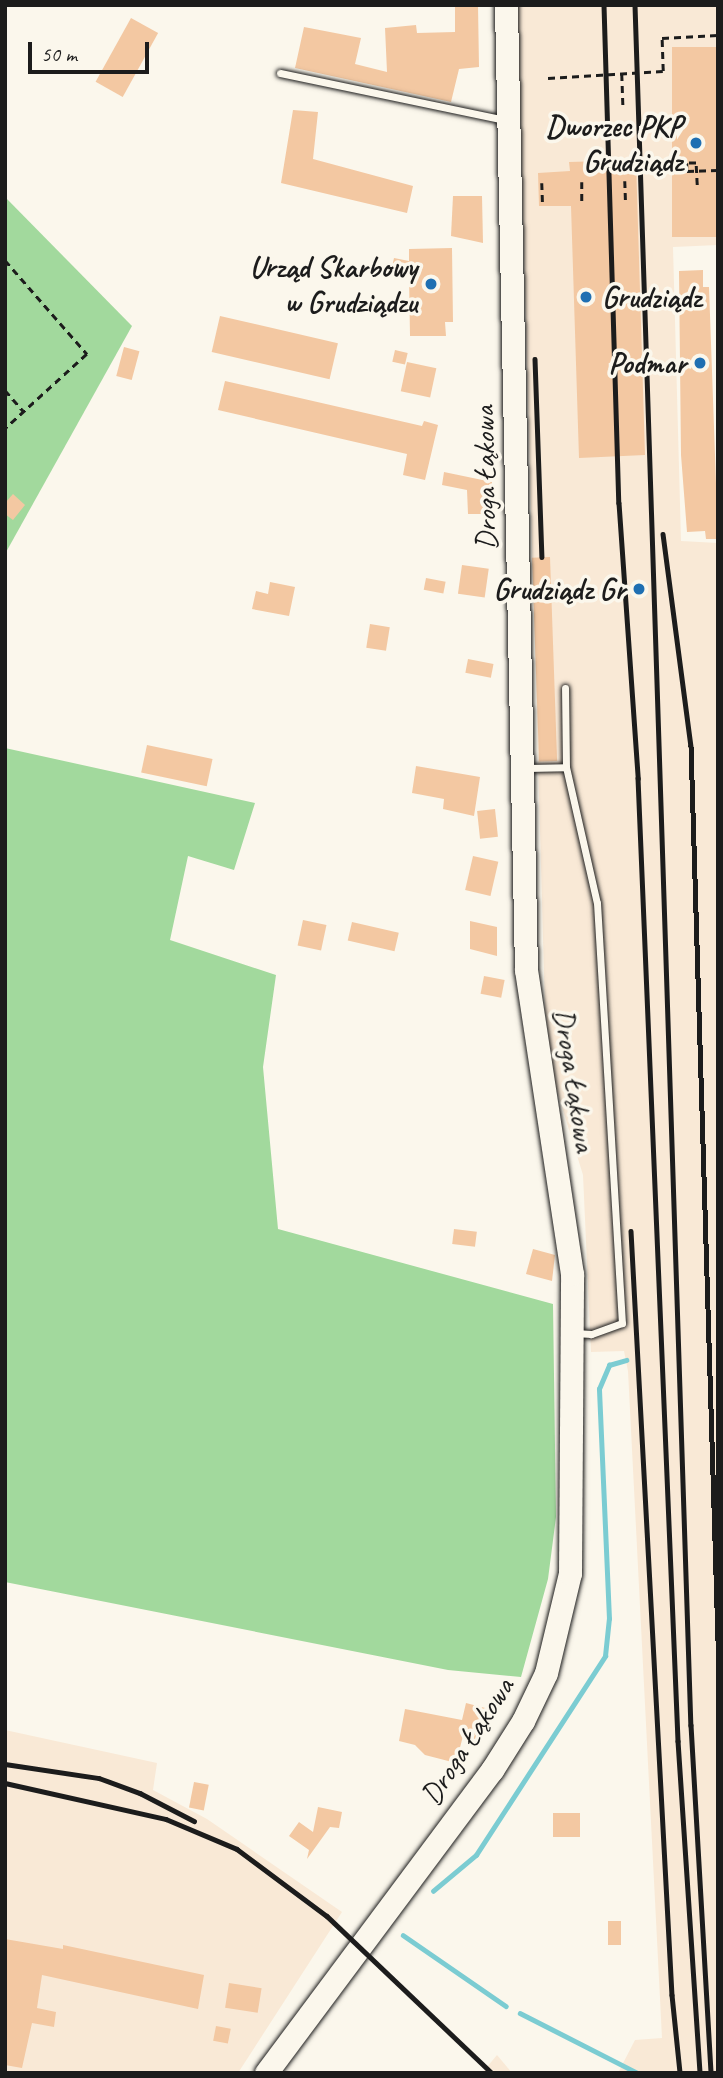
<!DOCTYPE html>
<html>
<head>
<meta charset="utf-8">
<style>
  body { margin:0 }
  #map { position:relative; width:723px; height:2078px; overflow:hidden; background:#fbf7ec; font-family:Caveat,sans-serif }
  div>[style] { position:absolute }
  .built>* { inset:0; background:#f9e9d6 }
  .green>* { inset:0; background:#a2d99d }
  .stream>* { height:4.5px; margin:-2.25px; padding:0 2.25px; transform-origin:2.25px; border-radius:2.25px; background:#7bccd2 }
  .building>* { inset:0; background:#f3c8a2; transform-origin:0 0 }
  .path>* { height:2.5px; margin-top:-1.25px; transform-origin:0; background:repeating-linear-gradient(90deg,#1c1c1c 0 7px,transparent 0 12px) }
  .roads { filter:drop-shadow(0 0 2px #1c1c1c) drop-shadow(0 0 2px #1c1c1c) }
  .lane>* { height:7px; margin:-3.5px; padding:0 3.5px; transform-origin:3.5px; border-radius:3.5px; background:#fbf7ec }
  .primary>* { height:23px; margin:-11.5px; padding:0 11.5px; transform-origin:11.5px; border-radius:11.5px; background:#fbf7ec }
  .rail>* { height:4.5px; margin:-2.25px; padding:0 2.25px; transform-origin:2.25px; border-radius:2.25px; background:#1c1c1c }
  .dots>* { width:19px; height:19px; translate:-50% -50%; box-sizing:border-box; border:4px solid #fbf7ec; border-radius:50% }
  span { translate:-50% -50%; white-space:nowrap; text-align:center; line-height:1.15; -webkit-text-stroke:7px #fbf7ec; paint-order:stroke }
  .poi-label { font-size:30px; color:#1c1c1c; font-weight:700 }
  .right { translate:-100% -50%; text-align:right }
  .left { translate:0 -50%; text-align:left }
  .street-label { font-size:30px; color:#1c1c1c }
  .frame { position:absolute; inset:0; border:7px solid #1c1c1c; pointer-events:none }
  .scale { position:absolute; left:28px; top:42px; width:121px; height:32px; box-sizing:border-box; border:4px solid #1c1c1c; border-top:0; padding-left:9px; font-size:21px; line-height:24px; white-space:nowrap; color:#1c1c1c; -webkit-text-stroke:5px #fbf7ec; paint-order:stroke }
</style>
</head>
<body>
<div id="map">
  <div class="built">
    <i style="clip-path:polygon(517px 5px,718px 5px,718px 245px,673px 247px,681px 541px,718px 543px,718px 2073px,618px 2073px,635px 2040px,662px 2038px,628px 1371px,624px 1351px,591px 1352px,583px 1175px,554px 1081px,545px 1010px)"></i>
    <i style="clip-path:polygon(5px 1730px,157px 1763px,153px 1790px,207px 1819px,342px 1912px,238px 2073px,5px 2073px)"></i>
    <i style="clip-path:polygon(497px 2055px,512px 2073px,482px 2073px)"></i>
  </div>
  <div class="green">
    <i style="clip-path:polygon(5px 197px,132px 326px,5px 554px)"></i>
    <i style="clip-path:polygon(5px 748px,255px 803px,234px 870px,188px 856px,170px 940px,276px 975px,263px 1067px,278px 1229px,553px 1304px,556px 1517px,548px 1579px,521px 1677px,448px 1670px,5px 1582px)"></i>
  </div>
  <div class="stream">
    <i style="left:433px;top:1891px;width:56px;rotate:-39.9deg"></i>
    <i style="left:476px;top:1855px;width:237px;rotate:-57deg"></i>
    <i style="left:605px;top:1656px;width:37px;rotate:-84deg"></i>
    <i style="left:609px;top:1619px;width:230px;rotate:-92.5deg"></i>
    <i style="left:599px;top:1389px;width:26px;rotate:-67deg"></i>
    <i style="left:609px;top:1365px;width:18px;rotate:-16deg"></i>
    <i style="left:403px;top:1935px;width:125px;rotate:34.6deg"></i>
    <i style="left:520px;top:2013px;width:132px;rotate:27deg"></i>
  </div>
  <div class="building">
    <i style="clip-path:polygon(455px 5px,478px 5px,479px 67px,459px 69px,451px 102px,295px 68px,304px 27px,361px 38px,355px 64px,387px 72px,385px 28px,416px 25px,417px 33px,455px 32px)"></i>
    <i style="left:131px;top:18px;width:31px;height:73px;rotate:29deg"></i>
    <i style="left:718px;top:47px;width:190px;height:46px;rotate:90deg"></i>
    <i style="clip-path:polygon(293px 110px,318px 112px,313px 159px,413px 186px,407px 213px,281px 183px)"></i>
    <i style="clip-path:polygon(636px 160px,645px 455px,579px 458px,571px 206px,539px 206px,538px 173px,570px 171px,569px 162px)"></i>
    <i style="clip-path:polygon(453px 196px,482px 196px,483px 243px,451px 236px)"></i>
    <i style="clip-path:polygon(452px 248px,453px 322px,445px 322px,446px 336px,410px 336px,409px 275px,391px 271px,394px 258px,409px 261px,409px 249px)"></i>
    <i style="clip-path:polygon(703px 270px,703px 287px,709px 287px,718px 539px,706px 539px,705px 531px,687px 532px,681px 455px,679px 271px)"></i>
    <i style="left:220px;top:316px;width:121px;height:37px;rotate:13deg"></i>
    <i style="left:124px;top:347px;width:16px;height:30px;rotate:15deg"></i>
    <i style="left:395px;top:350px;width:13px;height:12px;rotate:13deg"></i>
    <i style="left:407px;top:362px;width:30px;height:30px;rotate:12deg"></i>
    <i style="clip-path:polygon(225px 381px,422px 426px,424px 421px,438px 425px,425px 480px,403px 475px,407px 454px,218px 410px)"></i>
    <i style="clip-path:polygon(444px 472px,492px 482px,492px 514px,468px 514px,467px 490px,442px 485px)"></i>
    <i style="clip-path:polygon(13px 494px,25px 505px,13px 520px,5px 514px,5px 503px)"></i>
    <i style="left:550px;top:557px;width:204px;height:18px;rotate:88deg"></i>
    <i style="left:462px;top:565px;width:27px;height:29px;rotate:8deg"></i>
    <i style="left:426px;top:578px;width:20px;height:12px;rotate:11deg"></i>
    <i style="clip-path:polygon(270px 582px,295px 587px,289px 616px,252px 609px,256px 591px,268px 594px)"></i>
    <i style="left:370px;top:624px;width:20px;height:24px;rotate:9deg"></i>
    <i style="left:468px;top:659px;width:26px;height:14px;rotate:11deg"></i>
    <i style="left:147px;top:745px;width:67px;height:28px;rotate:12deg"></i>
    <i style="clip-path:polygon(416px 766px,480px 777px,474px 816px,443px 809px,444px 799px,412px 793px)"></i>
    <i style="left:495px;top:809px;width:28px;height:18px;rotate:84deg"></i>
    <i style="left:473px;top:856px;width:26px;height:35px;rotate:13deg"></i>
    <i style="left:303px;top:920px;width:24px;height:26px;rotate:12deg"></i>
    <i style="clip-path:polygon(470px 921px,497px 927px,497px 956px,470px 949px)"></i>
    <i style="left:352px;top:922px;width:48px;height:19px;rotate:13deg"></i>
    <i style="left:484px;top:976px;width:21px;height:18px;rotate:11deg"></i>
    <i style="left:454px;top:1229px;width:23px;height:15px;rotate:7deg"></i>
    <i style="clip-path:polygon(533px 1249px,555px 1255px,552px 1281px,526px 1274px)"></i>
    <i style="clip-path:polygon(466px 1703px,489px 1709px,482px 1741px,463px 1736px,456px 1763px,425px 1755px,415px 1745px,399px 1741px,405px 1709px,462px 1720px)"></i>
    <i style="left:194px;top:1782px;width:15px;height:26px;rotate:11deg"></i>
    <i style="clip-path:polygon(318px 1807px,342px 1812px,339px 1828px,330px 1827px,307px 1859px,309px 1850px,289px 1836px,299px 1822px,313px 1832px)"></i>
    <i style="left:553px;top:1813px;width:27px;height:24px"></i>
    <i style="left:608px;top:1921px;width:13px;height:24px"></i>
    <i style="clip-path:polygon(5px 1939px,63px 1949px,63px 1945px,204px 1975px,198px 2009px,42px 1975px,37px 2008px,56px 2012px,54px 2027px,32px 2023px,22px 2068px,5px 2065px)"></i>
    <i style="left:229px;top:1983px;width:33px;height:25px;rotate:9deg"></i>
    <i style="left:216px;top:2026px;width:15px;height:15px;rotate:11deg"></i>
  </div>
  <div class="path">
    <i style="left:622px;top:74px;width:34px;rotate:88deg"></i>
    <i style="left:548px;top:78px;width:115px;rotate:-3.5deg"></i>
    <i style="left:663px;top:71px;width:33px;rotate:-92deg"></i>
    <i style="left:662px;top:38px;width:56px;rotate:-3.1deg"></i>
    <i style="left:625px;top:181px;width:23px;rotate:88deg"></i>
    <i style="left:582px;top:182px;width:22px;rotate:90deg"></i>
    <i style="left:542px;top:183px;width:23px;rotate:88deg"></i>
    <i style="left:697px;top:185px;width:22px;rotate:-93deg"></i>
    <i style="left:696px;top:163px;width:9px;rotate:180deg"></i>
    <i style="left:687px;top:163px;width:8px;rotate:90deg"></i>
    <i style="left:687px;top:171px;width:31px;rotate:-2deg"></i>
    <i style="left:5px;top:260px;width:125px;rotate:48.9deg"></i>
    <i style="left:87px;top:354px;width:111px;rotate:137.6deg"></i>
    <i style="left:5px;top:390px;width:29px;rotate:49deg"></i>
  </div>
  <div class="roads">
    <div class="lane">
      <i style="left:280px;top:73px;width:230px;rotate:11.8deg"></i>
      <i style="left:566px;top:767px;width:139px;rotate:77.2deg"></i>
      <i style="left:597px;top:903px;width:421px;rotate:86.6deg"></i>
      <i style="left:622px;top:1323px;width:33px;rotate:160deg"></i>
      <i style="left:591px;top:1334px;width:16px;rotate:-176deg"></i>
      <i style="left:527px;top:768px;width:39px;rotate:-1deg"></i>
      <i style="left:566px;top:767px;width:79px;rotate:-90.7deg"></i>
    </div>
    <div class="primary">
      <i style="left:266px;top:2073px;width:378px;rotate:-53.3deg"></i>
      <i style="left:492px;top:1770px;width:58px;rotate:-57.7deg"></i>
      <i style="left:523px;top:1721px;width:53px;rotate:-64.4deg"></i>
      <i style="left:546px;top:1673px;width:103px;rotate:-76.5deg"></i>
      <i style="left:570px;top:1573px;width:299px;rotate:-89.6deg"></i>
      <i style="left:572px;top:1274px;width:307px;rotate:-98.6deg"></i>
      <i style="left:526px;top:970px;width:965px;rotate:-91.19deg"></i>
    </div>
  </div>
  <div class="rail">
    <i style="left:604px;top:5px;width:498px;rotate:88.3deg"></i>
    <i style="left:619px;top:503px;width:276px;rotate:86deg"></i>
    <i style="left:638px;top:778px;width:964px;rotate:87.62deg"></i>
    <i style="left:678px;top:1741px;width:333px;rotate:86.2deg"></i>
    <i style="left:635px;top:5px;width:1721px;rotate:88.14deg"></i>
    <i style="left:691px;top:1725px;width:349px;rotate:86.7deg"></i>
    <i style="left:535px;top:359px;width:198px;rotate:88deg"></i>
    <i style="left:663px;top:534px;width:214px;rotate:82.5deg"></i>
    <i style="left:691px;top:746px;width:895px;rotate:88.27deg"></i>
    <i style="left:631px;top:1231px;width:765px;rotate:86.93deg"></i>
    <i style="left:672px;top:1995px;width:78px;rotate:84.1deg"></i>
    <i style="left:5px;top:1764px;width:95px;rotate:8.5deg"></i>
    <i style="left:99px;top:1778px;width:44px;rotate:20.1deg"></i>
    <i style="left:140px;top:1793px;width:61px;rotate:27.4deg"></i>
    <i style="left:5px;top:1783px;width:165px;rotate:12.6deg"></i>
    <i style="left:166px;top:1819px;width:77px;rotate:22.9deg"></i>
    <i style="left:237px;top:1849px;width:112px;rotate:36.7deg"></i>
    <i style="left:327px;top:1916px;width:228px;rotate:43.6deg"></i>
  </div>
  <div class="dots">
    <i style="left:696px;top:143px;background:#1f6fb2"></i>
    <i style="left:431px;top:284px;background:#1f6fb2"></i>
    <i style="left:586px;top:297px;background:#1f6fb2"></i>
    <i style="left:700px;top:363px;background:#1f6fb2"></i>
    <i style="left:639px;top:589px;background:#1f6fb2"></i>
  </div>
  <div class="poi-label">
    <span class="right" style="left:682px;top:143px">Dworzec PKP<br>Grudziądz</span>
    <span class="right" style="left:417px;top:284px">Urząd Skarbowy<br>w Grudziądzu</span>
    <span class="left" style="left:602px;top:297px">Grudziądz</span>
    <span class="right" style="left:686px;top:363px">Podmar</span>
    <span class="right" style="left:625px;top:589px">Grudziądz Gr</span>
  </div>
  <div class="street-label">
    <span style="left:485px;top:478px;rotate:-91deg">Droga Łąkowa</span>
    <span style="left:575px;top:1080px;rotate:81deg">Droga Łąkowa</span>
    <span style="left:467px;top:1741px;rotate:-57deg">Droga Łąkowa</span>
  </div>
  <div class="frame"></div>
  <div class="scale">50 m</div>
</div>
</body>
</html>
